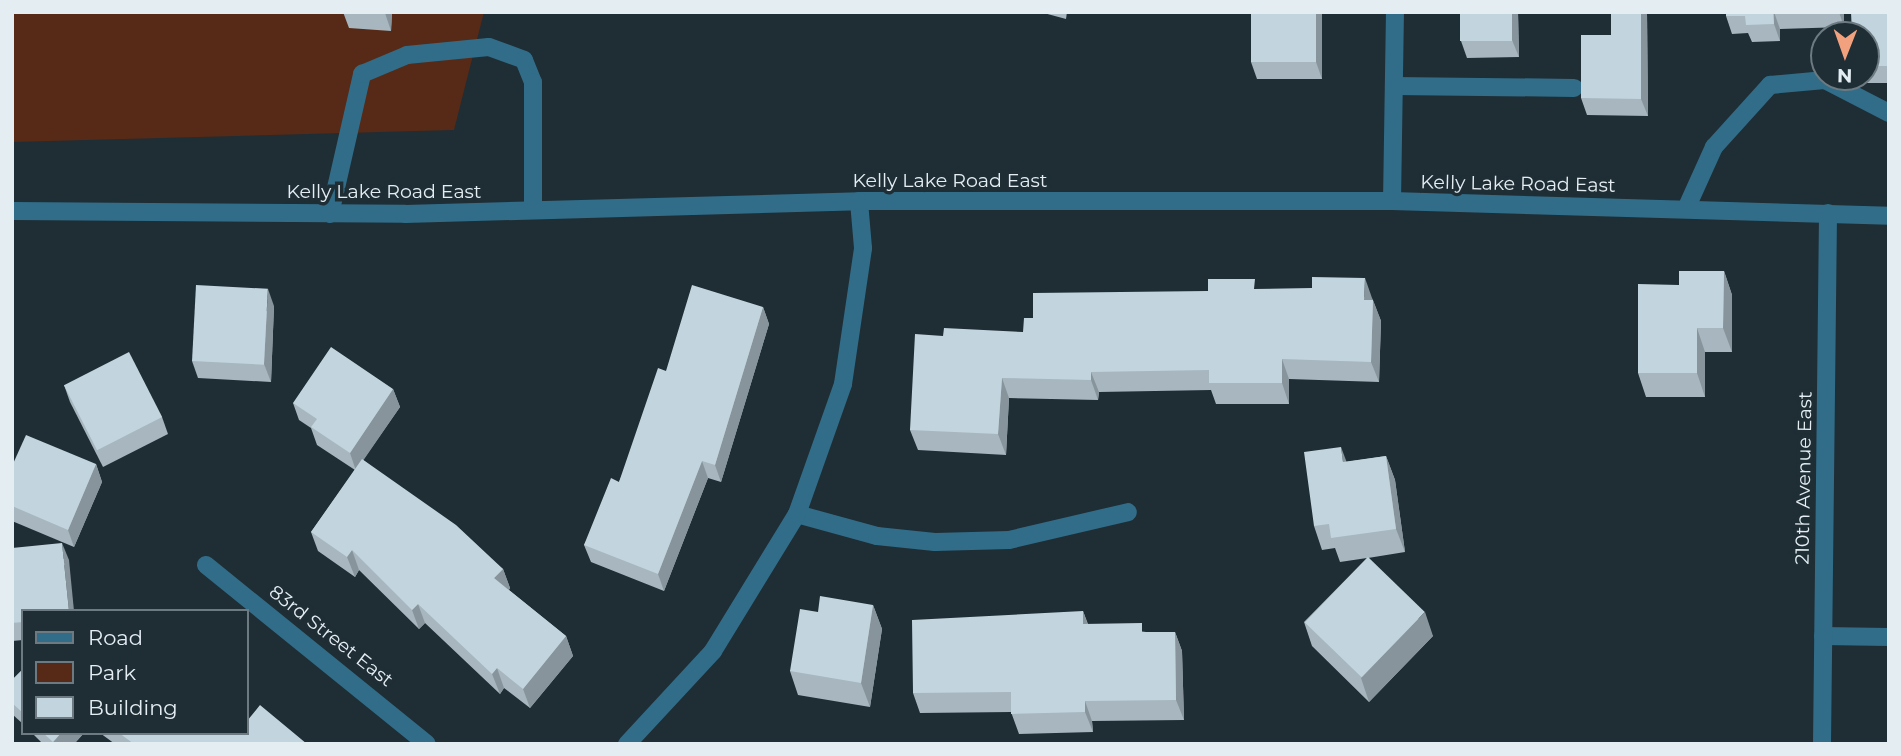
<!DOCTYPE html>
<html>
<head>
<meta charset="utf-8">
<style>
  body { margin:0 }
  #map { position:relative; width:1901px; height:756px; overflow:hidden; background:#1f2d35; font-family:Montserrat,sans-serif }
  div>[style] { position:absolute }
  .green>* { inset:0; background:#562a16 }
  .minor>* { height:18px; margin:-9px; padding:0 9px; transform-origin:9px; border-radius:9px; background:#316d88 }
  .wall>* { inset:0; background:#a7b6bf }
  .shaded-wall>* { inset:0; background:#88949b }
  .building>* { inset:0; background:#c2d4de; transform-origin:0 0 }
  span { translate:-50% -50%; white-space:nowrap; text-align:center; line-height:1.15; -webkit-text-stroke:7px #1f2d35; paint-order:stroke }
  .street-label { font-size:19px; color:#e3edf2 }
  .frame { position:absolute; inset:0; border:14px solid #e3edf2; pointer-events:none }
  .legend { position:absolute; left:21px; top:609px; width:228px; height:126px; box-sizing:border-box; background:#1f2d35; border:2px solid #6d7a81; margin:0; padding:9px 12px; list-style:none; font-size:21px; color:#e3edf2 }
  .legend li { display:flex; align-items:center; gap:14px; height:35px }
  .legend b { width:35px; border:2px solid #6d7a81 }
  .north { position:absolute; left:1810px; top:21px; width:70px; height:70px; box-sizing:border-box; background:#1f2d35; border:2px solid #6d7a81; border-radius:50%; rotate:181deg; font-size:19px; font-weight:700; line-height:28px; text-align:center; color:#e3edf2 }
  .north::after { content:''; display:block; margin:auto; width:24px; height:32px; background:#f2a17e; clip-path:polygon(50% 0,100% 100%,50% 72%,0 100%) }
</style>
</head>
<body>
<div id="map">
  <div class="green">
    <i style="clip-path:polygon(12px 12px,484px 12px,454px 130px,12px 142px)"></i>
  </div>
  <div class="minor">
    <i style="left:1394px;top:86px;width:180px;rotate:0.6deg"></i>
    <i style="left:1392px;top:201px;width:189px;rotate:-89.1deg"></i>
    <i style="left:1686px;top:209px;width:68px;rotate:-65.7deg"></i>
    <i style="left:1714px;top:147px;width:84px;rotate:-47.9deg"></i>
    <i style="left:1770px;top:85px;width:55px;rotate:-5.2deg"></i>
    <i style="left:1825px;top:80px;width:72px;rotate:27.3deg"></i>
    <i style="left:12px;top:211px;width:393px;rotate:0.4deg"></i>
    <i style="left:405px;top:214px;width:454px;rotate:-1.6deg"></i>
    <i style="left:859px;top:201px;width:533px"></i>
    <i style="left:1392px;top:201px;width:497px;rotate:1.7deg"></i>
    <i style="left:330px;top:214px;width:144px;rotate:-77.1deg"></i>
    <i style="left:362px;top:74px;width:49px;rotate:-22.9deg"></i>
    <i style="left:407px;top:55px;width:82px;rotate:-5.6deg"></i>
    <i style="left:489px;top:47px;width:37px;rotate:20deg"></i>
    <i style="left:524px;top:60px;width:24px;rotate:68deg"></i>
    <i style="left:533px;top:82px;width:128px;rotate:90deg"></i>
    <i style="left:797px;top:514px;width:83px;rotate:15.4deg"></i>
    <i style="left:877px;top:536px;width:58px;rotate:5.9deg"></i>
    <i style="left:935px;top:542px;width:74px;rotate:-1.5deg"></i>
    <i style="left:1009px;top:540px;width:122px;rotate:-13.2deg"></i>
    <i style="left:206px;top:565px;width:284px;rotate:39deg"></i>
    <i style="left:1823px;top:636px;width:66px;rotate:0.9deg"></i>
    <i style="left:627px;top:744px;width:127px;rotate:-47.2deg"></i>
    <i style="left:713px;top:651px;width:161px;rotate:-58.5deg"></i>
    <i style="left:797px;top:514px;width:138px;rotate:-70.5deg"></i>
    <i style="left:843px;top:384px;width:137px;rotate:-81.6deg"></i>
    <i style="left:863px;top:248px;width:47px;rotate:-94.9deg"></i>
    <i style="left:1822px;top:744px;width:531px;rotate:-89.35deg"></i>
  </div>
  <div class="wall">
    <i style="clip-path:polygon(343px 12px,392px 12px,391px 31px,349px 28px)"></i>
    <i style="clip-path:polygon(1040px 12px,1067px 12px,1066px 19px)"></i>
    <i style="clip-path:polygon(1251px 12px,1322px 12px,1322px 79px,1257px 79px,1251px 62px)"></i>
    <i style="clip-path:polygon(1460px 12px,1518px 12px,1519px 57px,1467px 58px,1461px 41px)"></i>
    <i style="clip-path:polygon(1611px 12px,1647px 12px,1648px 116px,1587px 115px,1581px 98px,1611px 35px)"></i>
    <i style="clip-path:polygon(1726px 12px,1844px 12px,1844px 27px,1780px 29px,1780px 41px,1752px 42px,1748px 33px,1732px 34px,1726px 16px)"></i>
    <i style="clip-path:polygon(1889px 12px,1889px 83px,1858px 83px,1856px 77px,1866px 77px,1866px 35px)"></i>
    <i style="clip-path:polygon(1724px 271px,1732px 295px,1732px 352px,1705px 352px,1705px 397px,1646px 397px,1638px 373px,1679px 285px)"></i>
    <i style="clip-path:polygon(1258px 289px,1372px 298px,1381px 321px,1379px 382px,1289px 379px,1289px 404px,1216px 404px,1211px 390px,1099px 392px,1098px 400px,1009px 398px,1006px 455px,918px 450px,910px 430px,943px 336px,1023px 332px,1033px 318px,1208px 291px)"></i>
    <i style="clip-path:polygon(274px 306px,271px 382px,198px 378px,192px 361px)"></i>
    <i style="clip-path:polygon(763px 307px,769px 324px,721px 482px,708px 478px,664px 591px,591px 562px,584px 545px,619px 482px,666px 371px)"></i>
    <i style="clip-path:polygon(64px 385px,162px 417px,168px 434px,103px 467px,70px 402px)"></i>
    <i style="clip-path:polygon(393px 389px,400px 407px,363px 460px,503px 569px,510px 588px,509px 590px,566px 636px,573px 656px,530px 708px,504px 688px,500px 694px,425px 623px,419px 629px,359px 570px,355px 577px,318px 551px,311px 532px,355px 470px,317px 445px,311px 428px,299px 420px,293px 403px)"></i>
    <i style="clip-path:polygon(1386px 456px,1395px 480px,1405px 552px,1368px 558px,1433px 636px,1369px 702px,1312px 646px,1304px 622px,1367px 558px,1340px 562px,1335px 548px,1322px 550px,1314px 526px,1346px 462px)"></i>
    <i style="clip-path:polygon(96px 464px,102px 482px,74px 547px,12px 521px,12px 466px)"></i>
    <i style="clip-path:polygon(12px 548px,69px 560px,23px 611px,23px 640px,12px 641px)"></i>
    <i style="clip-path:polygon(873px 605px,882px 629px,870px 707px,798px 695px,790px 671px)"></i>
    <i style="clip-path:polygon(1083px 611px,1088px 624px,1146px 632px,1175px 632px,1182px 651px,1184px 720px,1092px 721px,1093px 732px,1019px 734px,1011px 712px,920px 713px,913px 693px)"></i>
    <i style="clip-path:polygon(23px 669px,23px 724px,12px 714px,12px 680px)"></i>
    <i style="clip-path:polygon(32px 733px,84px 733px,74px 744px,43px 744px)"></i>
    <i style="clip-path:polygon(100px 733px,247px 733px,307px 744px,115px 744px)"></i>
  </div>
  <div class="shaded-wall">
    <i style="clip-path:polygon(385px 12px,392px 12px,391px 31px,385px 13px)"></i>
    <i style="clip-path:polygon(1316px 12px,1322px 12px,1322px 79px,1316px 62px)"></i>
    <i style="clip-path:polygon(1512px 12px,1518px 12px,1519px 57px,1512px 40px)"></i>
    <i style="clip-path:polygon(1641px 12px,1647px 12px,1648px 116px,1641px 99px)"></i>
    <i style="clip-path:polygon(1774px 12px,1780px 29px,1780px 41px,1774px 24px)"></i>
    <i style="clip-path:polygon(1839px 12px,1844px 12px,1844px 27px)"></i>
    <i style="clip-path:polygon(1724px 271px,1732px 295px,1732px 352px,1723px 328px)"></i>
    <i style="clip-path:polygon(1365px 278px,1372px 298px,1372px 321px,1364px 300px)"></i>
    <i style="clip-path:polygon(268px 289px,274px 306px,271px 382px,264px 364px)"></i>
    <i style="clip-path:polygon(1373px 300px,1381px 321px,1379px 382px,1371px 362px)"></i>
    <i style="clip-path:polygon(763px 307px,769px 324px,721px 482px,715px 465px)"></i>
    <i style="clip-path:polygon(1697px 328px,1705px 352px,1705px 397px,1697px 373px)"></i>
    <i style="clip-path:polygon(1282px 359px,1289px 379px,1289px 404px,1282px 383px)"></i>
    <i style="clip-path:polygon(1091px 372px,1099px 392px,1098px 400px,1091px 380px)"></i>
    <i style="clip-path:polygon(1002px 378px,1009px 398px,1006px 455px,998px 434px)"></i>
    <i style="clip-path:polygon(393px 389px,400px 407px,356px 471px,350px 453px)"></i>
    <i style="clip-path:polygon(1341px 447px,1350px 471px,1343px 462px)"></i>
    <i style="clip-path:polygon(1386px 456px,1395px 480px,1405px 552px,1396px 529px)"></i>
    <i style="clip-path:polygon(702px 461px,708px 478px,664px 591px,658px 574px)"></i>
    <i style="clip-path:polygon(96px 464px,102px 482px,74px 547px,68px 530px)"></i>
    <i style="clip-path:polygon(62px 543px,69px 560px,74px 611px,69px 611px)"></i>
    <i style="clip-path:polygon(352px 550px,359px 570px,355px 577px,347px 557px)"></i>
    <i style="clip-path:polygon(503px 569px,510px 588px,501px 598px,494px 578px)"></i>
    <i style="clip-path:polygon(418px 604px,425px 623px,419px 629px,412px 610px)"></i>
    <i style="clip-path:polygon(873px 605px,882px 629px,870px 707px,861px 683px)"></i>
    <i style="clip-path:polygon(1083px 611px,1090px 631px,1083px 624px)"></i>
    <i style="clip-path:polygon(1425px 612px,1433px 636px,1369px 702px,1361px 678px)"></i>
    <i style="clip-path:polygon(1175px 632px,1182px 651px,1184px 720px,1176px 700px)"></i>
    <i style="clip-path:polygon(566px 636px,573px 656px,530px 708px,523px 689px)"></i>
    <i style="clip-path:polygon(497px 668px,504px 688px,500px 694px,492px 674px)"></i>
    <i style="clip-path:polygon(1085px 701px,1092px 721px,1093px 732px,1085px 712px)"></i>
    <i style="clip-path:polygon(61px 733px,84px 733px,74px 744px,53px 744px,53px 742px)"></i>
  </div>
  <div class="building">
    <i style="left:1251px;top:12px;width:65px;height:50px"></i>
    <i style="left:1460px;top:12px;width:52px;height:29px"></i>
    <i style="clip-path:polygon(1611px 12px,1641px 12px,1641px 99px,1581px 98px,1581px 35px,1611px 35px)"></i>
    <i style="clip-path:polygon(1726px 12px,1773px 12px,1774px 24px,1746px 25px,1745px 16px,1726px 16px)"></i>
    <i style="clip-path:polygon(1851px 12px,1889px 12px,1889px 66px,1866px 66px,1866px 35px,1852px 35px)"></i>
    <i style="clip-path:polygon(1679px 271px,1724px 271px,1723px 328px,1697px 328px,1697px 373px,1638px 373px,1638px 284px,1679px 285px)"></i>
    <i style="clip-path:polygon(1312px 277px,1365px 278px,1364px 300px,1373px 300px,1371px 362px,1282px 359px,1282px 383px,1209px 383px,1209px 370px,1091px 372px,1091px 380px,1002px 378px,998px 434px,910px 430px,915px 334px,943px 336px,944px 328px,1023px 332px,1024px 318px,1033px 318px,1033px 293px,1208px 291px,1208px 279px,1255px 279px,1254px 289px,1312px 288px)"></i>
    <i style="left:196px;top:285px;width:72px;height:76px;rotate:3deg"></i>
    <i style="clip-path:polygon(692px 285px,763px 307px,715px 465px,702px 461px,658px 574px,584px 545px,611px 478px,619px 482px,658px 368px,666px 371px)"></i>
    <i style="clip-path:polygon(331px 347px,393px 389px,350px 453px,311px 427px,317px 419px,293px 403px)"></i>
    <i style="left:129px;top:352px;width:73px;height:73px;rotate:63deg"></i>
    <i style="clip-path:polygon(26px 435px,96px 464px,68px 530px,12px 506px,12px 466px)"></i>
    <i style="clip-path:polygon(1341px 447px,1343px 462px,1386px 456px,1396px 529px,1331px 538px,1329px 524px,1314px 526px,1304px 452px)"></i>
    <i style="clip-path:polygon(362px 459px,456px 525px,503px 569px,494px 578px,566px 636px,523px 689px,497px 668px,492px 674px,418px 604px,412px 610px,352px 550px,347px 557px,311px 532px)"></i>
    <i style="clip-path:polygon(62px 543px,69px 611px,23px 611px,23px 622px,12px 623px,12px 548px)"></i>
    <i style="left:1368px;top:557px;width:79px;height:91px;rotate:44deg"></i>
    <i style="clip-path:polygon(820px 596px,873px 605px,861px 683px,790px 671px,800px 609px,818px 612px)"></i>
    <i style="clip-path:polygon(1083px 611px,1083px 624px,1142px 623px,1142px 632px,1175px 632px,1176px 700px,1085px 701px,1085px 712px,1011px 714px,1011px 692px,913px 693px,912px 620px)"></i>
    <i style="clip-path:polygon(23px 669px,23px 713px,12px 703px,12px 680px)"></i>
    <i style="clip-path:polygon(260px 705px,307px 744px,134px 744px,119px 733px,247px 733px,247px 721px)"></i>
    <i style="clip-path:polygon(43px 733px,61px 733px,53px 742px)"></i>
  </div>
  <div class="street-label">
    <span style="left:950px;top:181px">Kelly Lake Road East</span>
    <span style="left:1518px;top:184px;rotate:1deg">Kelly Lake Road East</span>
    <span style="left:384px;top:192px">Kelly Lake Road East</span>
    <span style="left:1804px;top:478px;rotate:-89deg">210th Avenue East</span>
    <span style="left:331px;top:636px;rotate:38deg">83rd Street East</span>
  </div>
  <div class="frame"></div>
  <ul class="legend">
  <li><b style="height:9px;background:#316d88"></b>Road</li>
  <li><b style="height:19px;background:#562a16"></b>Park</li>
  <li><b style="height:19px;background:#c2d4de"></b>Building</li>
  </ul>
  <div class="north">N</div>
</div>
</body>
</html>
